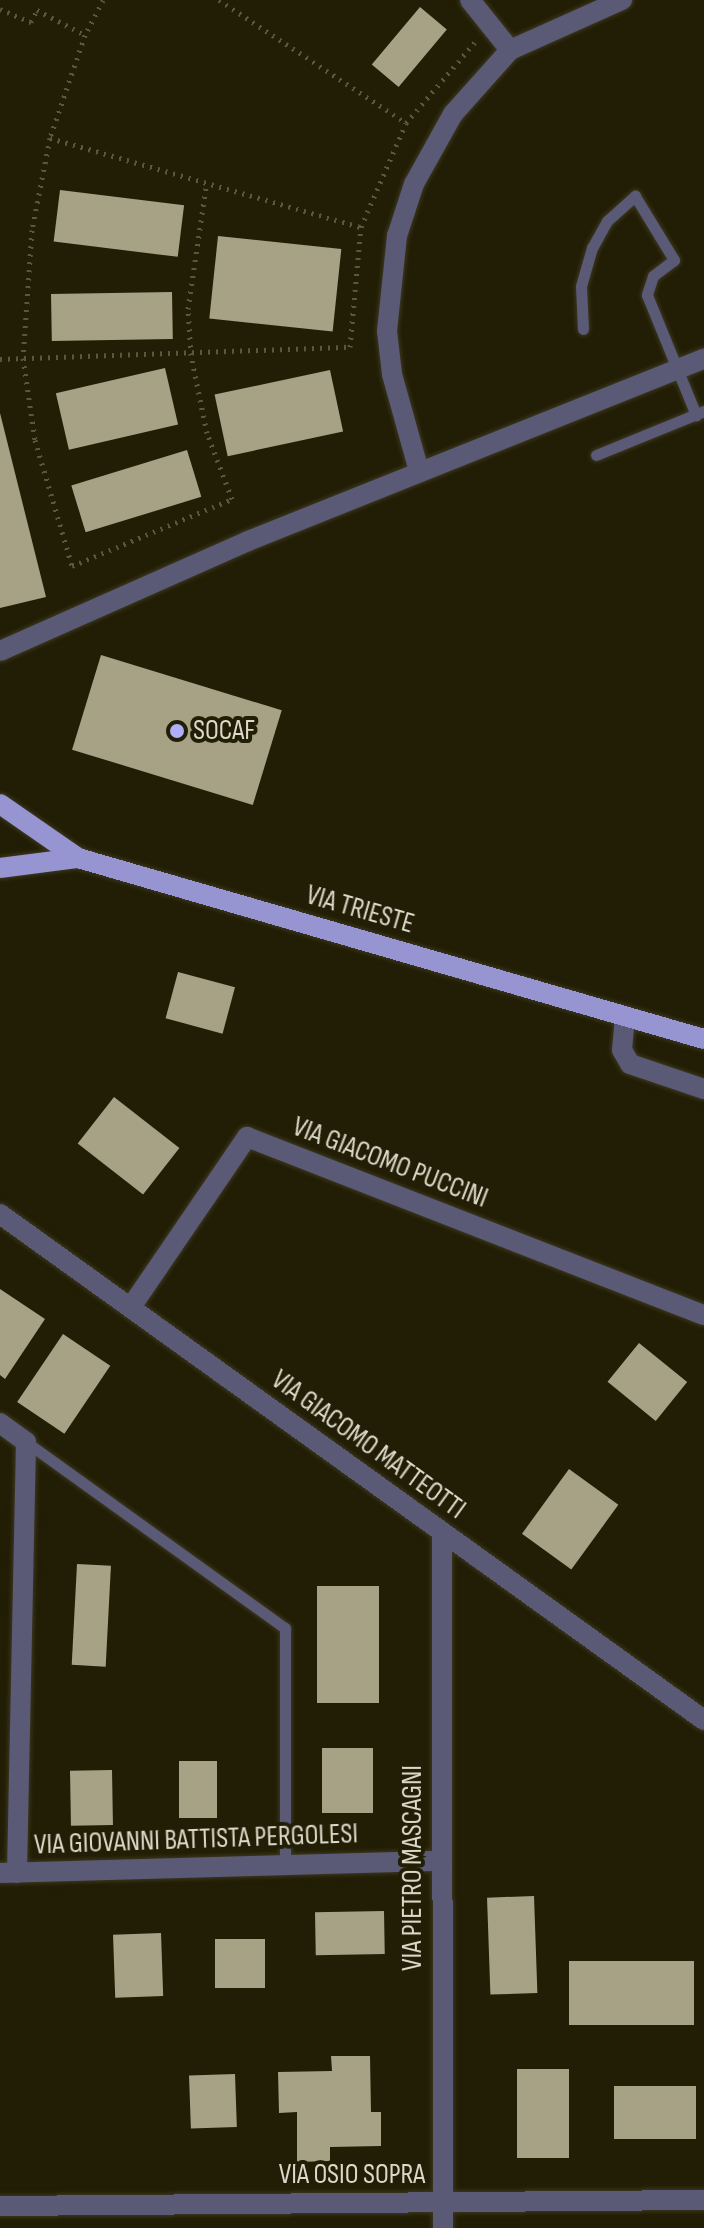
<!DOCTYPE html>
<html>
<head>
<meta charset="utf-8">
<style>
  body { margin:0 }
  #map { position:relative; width:704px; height:2228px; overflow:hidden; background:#221e05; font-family:"Sofia Sans Condensed",sans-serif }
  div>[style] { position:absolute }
  .building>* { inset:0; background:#a7a285; transform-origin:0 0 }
  .path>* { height:5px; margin-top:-2.5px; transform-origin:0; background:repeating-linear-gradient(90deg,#5a5740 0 2px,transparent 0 8px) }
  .roads { filter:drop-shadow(0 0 2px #3c3820) drop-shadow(0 0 2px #3c3820) }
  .service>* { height:11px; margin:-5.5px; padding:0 5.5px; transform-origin:5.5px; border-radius:5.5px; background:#5a5a77 }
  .minor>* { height:20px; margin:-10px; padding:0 10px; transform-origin:10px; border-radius:10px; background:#5a5a77 }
  .tertiary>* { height:20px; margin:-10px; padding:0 10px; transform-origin:10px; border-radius:10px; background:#5a5a77 }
  .primary>* { height:20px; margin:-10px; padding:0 10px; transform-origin:10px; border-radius:10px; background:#9695d2 }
  .dots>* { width:22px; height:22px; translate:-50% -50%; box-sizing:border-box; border:4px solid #221e05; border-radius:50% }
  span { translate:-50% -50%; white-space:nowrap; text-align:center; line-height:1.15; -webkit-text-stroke:8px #221e05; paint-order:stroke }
  .poi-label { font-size:28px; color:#dbd9c9 }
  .left { translate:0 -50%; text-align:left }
  .street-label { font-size:28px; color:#dbd9c9 }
</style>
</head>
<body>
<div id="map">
  <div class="building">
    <i style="left:420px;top:7px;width:35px;height:75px;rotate:40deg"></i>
    <i style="left:60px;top:190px;width:125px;height:52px;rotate:7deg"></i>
    <i style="left:218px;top:236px;width:124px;height:83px;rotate:6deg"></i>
    <i style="left:172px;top:292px;width:47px;height:121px;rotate:89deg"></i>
    <i style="left:165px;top:368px;width:58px;height:112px;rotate:77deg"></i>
    <i style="left:330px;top:370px;width:63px;height:118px;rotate:78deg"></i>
    <i style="clip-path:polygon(0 413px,46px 597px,0 608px)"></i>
    <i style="left:187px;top:450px;width:49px;height:121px;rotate:73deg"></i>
    <i style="left:101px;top:655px;width:189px;height:99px;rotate:17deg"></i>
    <i style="left:178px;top:972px;width:59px;height:48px;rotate:15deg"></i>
    <i style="left:114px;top:1097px;width:83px;height:59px;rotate:38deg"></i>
    <i style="clip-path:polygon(0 1289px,45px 1319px,5px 1379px,0 1375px)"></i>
    <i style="left:63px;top:1334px;width:57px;height:82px;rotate:34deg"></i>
    <i style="left:639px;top:1343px;width:62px;height:50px;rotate:39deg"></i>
    <i style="left:569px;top:1469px;width:61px;height:80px;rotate:36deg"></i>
    <i style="left:77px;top:1564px;width:34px;height:101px;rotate:3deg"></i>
    <i style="left:317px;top:1586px;width:62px;height:117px"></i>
    <i style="left:322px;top:1748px;width:51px;height:65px"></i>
    <i style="left:179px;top:1761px;width:38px;height:57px"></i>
    <i style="left:112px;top:1770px;width:55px;height:42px;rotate:89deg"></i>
    <i style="left:534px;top:1896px;width:97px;height:47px;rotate:88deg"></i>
    <i style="left:384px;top:1911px;width:43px;height:69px;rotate:89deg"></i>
    <i style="left:161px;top:1933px;width:63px;height:48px;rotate:88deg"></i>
    <i style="left:215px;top:1939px;width:50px;height:49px"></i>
    <i style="left:694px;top:1961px;width:64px;height:125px;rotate:90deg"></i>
    <i style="clip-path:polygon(331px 2056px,370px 2056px,371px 2112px,381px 2112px,381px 2146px,330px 2147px,330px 2161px,297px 2162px,297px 2112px,279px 2113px,278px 2072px,332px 2071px)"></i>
    <i style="left:517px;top:2069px;width:52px;height:89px"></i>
    <i style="left:235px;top:2074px;width:53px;height:46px;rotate:88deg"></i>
    <i style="left:696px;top:2086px;width:53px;height:82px;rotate:90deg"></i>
  </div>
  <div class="path">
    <i style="left:103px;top:0;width:39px;rotate:117deg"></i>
    <i style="left:85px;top:35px;width:109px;rotate:108.8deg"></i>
    <i style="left:50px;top:138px;width:94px;rotate:101.1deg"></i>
    <i style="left:32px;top:230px;width:128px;rotate:94deg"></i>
    <i style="left:23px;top:358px;width:83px;rotate:81.7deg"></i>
    <i style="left:35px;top:440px;width:131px;rotate:73.6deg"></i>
    <i style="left:72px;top:566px;width:173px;rotate:-22.7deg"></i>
    <i style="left:232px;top:499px;width:71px;rotate:-110.7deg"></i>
    <i style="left:207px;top:433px;width:80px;rotate:-101.6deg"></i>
    <i style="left:191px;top:355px;width:46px;rotate:-93.7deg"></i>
    <i style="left:188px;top:309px;width:123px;rotate:-81.6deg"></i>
    <i style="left:219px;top:0;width:224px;rotate:33.3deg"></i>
    <i style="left:406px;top:123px;width:106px;rotate:-49.6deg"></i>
    <i style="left:0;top:9px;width:34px;rotate:23deg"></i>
    <i style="left:31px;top:22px;width:13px;rotate:-63deg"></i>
    <i style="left:37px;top:10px;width:54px;rotate:27.5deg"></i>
    <i style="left:50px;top:138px;width:323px;rotate:16deg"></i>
    <i style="left:361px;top:227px;width:113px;rotate:-66.6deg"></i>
    <i style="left:0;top:359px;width:350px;rotate:-2deg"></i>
    <i style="left:350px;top:347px;width:121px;rotate:-84.8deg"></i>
  </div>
  <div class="roads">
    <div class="service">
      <i style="left:583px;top:329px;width:43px;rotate:-92.7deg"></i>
      <i style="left:581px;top:286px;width:40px;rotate:-74deg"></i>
      <i style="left:592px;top:248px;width:31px;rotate:-61deg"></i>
      <i style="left:607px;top:221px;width:38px;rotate:-42deg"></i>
      <i style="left:635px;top:196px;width:75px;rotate:58.6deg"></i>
      <i style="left:674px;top:260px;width:26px;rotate:143deg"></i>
      <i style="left:653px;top:276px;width:20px;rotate:108deg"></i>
      <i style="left:647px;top:295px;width:130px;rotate:67.8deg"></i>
      <i style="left:596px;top:455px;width:117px;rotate:-22.2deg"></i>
      <i style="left:26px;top:1442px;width:319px;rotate:35.7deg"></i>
      <i style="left:285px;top:1628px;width:237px;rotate:90deg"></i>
    </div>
    <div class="minor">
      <i style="left:470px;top:0;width:64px;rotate:51.3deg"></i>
      <i style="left:419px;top:471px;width:101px;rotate:-105.6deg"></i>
      <i style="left:392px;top:374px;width:43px;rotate:-96.6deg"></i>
      <i style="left:387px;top:331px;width:96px;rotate:-84deg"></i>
      <i style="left:397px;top:236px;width:55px;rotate:-71.9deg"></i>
      <i style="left:414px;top:184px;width:80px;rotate:-60.9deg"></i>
      <i style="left:453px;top:114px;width:86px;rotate:-48.3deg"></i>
      <i style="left:510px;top:50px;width:123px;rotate:-24.1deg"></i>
      <i style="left:0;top:651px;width:271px;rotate:-23.9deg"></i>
      <i style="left:248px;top:541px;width:491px;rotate:-21.8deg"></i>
      <i style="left:625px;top:1016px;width:34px;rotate:95deg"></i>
      <i style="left:622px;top:1050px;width:16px;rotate:60deg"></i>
      <i style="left:630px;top:1064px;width:78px;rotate:18.7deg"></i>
      <i style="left:131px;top:1307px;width:206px;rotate:-55.7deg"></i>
      <i style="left:247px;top:1137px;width:490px;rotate:21.3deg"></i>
      <i style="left:0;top:1423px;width:32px;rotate:36deg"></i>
      <i style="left:26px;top:1442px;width:431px;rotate:91.2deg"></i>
      <i style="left:442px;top:1534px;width:694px;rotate:89.92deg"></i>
      <i style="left:0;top:1873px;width:441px;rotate:-1.6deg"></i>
    </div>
    <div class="tertiary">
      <i style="left:0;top:1214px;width:867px;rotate:35.71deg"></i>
      <i style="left:0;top:2206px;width:704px;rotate:-0.49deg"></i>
    </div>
    <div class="primary">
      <i style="left:0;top:804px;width:95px;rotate:34.7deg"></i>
      <i style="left:78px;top:858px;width:652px;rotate:16.13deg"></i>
      <i style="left:0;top:868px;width:79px;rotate:-7.3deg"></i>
    </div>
  </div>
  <div class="dots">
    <i style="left:177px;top:731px;background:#afaefa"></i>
  </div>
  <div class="poi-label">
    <span class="left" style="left:193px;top:731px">SOCAF</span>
  </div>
  <div class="street-label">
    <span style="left:360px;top:910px;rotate:16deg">VIA TRIESTE</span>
    <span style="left:390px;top:1163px;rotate:21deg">VIA GIACOMO PUCCINI</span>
    <span style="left:368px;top:1445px;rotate:36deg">VIA GIACOMO MATTEOTTI</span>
    <span style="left:196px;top:1840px;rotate:-2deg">VIA GIOVANNI BATTISTA PERGOLESI</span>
    <span style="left:413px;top:1868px;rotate:-90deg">VIA PIETRO MASCAGNI</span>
    <span style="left:352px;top:2175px">VIA OSIO SOPRA</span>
  </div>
</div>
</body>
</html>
